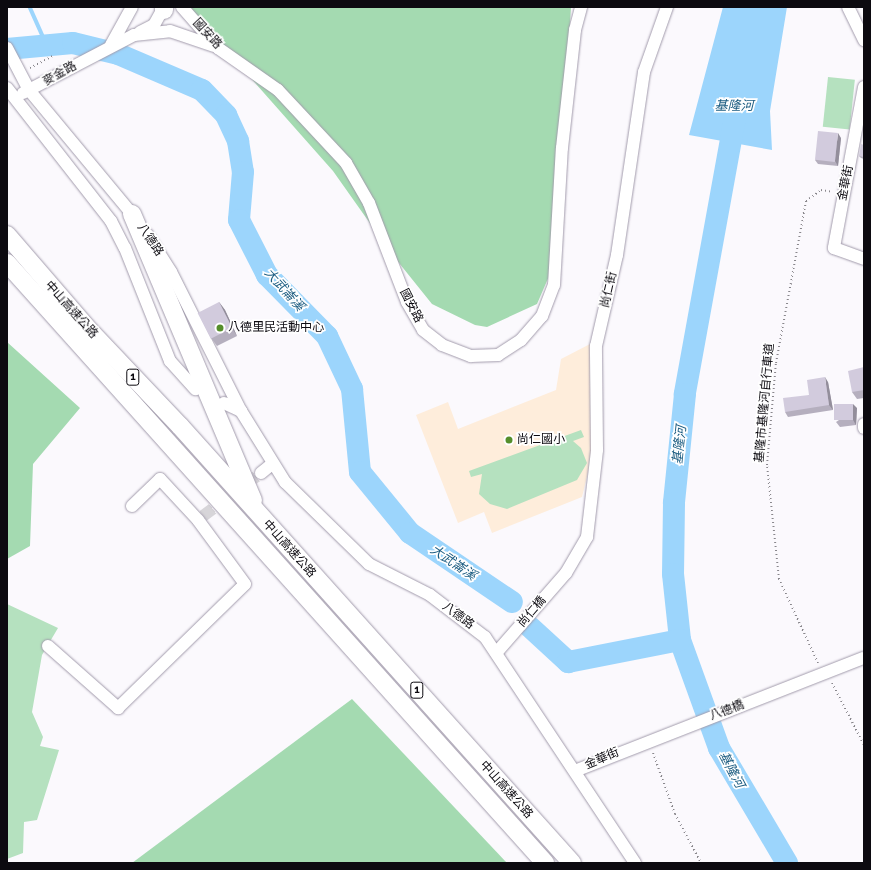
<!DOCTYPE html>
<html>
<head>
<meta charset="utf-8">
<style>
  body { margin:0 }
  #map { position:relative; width:871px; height:870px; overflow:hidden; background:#fbf9fd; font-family:Raleway,"Noto Sans TC",sans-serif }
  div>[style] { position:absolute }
  .education>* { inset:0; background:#feeddb }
  .green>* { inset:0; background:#b5e1bf; transform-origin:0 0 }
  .forest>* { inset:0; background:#a4dab1 }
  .water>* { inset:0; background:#9cd5fc }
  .stream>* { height:3.5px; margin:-1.75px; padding:0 1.75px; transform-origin:1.75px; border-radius:1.75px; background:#9cd5fc }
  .river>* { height:22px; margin:-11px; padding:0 11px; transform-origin:11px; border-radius:11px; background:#9cd5fc }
  .minor-tunnel>* { height:12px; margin-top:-6px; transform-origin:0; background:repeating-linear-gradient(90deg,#d7d5d9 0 12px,transparent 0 18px) }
  .path>* { height:2px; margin-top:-1px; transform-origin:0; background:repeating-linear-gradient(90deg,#89878c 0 1px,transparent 0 4px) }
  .roads { filter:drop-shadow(0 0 1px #a29bac) drop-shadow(0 0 1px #a29bac) }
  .minor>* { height:12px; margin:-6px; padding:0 6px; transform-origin:6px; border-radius:6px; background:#fff }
  .highway>* { height:18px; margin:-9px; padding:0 9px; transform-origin:9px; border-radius:9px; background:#fff }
  .wall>* { inset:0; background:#b5afbe }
  .shaded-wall>* { inset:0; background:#938e9b }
  .building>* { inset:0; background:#d2cbdd; transform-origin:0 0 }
  .dots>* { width:11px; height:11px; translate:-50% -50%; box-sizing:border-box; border:2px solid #fff; border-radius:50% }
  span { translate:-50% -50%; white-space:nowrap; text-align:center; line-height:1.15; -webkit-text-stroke:3.5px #fff; paint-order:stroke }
  .shield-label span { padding:1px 3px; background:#fff; border:1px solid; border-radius:3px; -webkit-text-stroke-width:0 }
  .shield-label { font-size:11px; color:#0c0a10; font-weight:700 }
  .street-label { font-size:12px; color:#0c0a10 }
  .poi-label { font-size:12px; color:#0c0a10 }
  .left { translate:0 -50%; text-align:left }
  .water-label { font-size:13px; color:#1b5c81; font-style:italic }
  .frame { position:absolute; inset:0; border:8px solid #0c0a10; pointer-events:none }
</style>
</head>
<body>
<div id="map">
  <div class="education">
    <i style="clip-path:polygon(592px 343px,593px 452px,582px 497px,492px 533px,484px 512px,458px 523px,416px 415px,448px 402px,458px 429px,556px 390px,561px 359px)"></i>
  </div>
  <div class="green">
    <i style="left:828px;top:77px;width:27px;height:50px;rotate:6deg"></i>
    <i style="clip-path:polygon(581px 430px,584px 437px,573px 441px,581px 448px,587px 463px,577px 480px,507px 509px,490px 504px,479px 494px,482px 474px,471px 477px,469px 471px)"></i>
    <i style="clip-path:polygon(7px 604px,58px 628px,42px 655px,32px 712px,43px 737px,40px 746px,59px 750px,37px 820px,24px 822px,23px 853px,7px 859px)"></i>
  </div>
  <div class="forest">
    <i style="clip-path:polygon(188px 7px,571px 7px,556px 260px,537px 304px,487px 327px,475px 325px,432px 304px,391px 253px,333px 171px)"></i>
    <i style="clip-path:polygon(7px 342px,80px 408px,33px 464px,30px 546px,7px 559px)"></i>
    <i style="clip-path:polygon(352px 699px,507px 863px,132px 863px)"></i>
  </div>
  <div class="water">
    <i style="clip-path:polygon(723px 7px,787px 7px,770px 111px,772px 150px,689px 135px)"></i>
  </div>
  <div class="stream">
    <i style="left:30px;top:7px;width:39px;rotate:66deg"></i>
  </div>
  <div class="river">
    <i style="left:7px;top:49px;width:66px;rotate:-5.2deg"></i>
    <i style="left:73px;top:43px;width:46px;rotate:13.7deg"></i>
    <i style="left:118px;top:54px;width:91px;rotate:23.2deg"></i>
    <i style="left:202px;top:90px;width:35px;rotate:46deg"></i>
    <i style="left:226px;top:115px;width:29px;rotate:65deg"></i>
    <i style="left:238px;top:141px;width:31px;rotate:81deg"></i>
    <i style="left:243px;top:172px;width:48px;rotate:94.8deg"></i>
    <i style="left:239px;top:220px;width:62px;rotate:63deg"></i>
    <i style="left:267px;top:275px;width:86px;rotate:45.5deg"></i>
    <i style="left:327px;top:336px;width:59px;rotate:64.7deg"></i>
    <i style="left:352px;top:389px;width:83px;rotate:84.5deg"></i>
    <i style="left:360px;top:472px;width:79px;rotate:50.7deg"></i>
    <i style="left:410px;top:533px;width:123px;rotate:34.1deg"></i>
    <i style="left:736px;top:112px;width:287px;rotate:100.3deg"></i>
    <i style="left:685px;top:394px;width:110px;rotate:95.8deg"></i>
    <i style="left:674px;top:503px;width:71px;rotate:90.8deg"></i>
    <i style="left:673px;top:574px;width:66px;rotate:83.9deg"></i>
    <i style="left:680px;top:640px;width:115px;rotate:70.1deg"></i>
    <i style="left:719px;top:748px;width:134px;rotate:59.4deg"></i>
    <i style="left:530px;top:627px;width:52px;rotate:42.6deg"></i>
    <i style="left:568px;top:662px;width:114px;rotate:-11.1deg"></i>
  </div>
  <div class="minor-tunnel">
    <i style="left:203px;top:516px;width:72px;rotate:-36.6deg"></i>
  </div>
  <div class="path">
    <i style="left:30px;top:68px;width:27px;rotate:-28deg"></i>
    <i style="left:818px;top:663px;width:93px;rotate:-114.9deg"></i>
    <i style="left:779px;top:579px;width:115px;rotate:-96deg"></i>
    <i style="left:767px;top:465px;width:102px;rotate:-85deg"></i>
    <i style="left:776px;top:363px;width:165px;rotate:-79.5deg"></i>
    <i style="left:806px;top:201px;width:19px;rotate:-36deg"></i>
    <i style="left:821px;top:190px;width:12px;rotate:9deg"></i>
    <i style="left:832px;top:683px;width:70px;rotate:62.7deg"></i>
    <i style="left:653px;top:753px;width:65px;rotate:70.2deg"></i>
    <i style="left:675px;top:814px;width:55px;rotate:62deg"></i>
  </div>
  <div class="roads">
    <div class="minor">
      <i style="left:182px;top:7px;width:55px;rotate:48.7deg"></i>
      <i style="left:218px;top:48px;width:73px;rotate:35deg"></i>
      <i style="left:278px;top:90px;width:100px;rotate:47deg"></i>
      <i style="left:346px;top:163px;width:46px;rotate:60.1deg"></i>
      <i style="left:369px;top:203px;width:106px;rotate:69deg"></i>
      <i style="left:407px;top:302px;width:32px;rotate:60deg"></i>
      <i style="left:423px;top:330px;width:24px;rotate:38deg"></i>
      <i style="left:442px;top:345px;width:31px;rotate:21deg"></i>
      <i style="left:471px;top:356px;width:27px;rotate:-2deg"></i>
      <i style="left:498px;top:355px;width:27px;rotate:-33deg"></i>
      <i style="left:521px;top:340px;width:32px;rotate:-49deg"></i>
      <i style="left:542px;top:316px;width:33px;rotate:-69deg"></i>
      <i style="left:554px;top:285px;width:137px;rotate:-86.7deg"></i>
      <i style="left:562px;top:148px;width:119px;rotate:-83.7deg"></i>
      <i style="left:575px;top:30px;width:24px;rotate:-75deg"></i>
      <i style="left:848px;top:7px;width:37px;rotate:64deg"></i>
      <i style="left:140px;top:32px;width:16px;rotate:-27deg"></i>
      <i style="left:154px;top:25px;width:21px;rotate:-61deg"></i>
      <i style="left:111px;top:45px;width:43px;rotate:-61.1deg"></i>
      <i style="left:7px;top:48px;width:47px;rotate:62.4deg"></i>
      <i style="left:29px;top:90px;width:168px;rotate:50.3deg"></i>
      <i style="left:864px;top:87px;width:164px;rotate:100.6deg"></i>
      <i style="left:834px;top:248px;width:32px;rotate:20deg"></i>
      <i style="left:7px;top:88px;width:169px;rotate:52deg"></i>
      <i style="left:111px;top:221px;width:30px;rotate:63deg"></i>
      <i style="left:125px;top:248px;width:122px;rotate:68.3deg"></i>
      <i style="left:170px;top:361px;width:38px;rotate:48deg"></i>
      <i style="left:23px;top:93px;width:125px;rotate:-27.6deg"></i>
      <i style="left:134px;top:35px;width:36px;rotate:-6deg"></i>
      <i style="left:170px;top:31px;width:46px;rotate:18.8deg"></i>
      <i style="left:147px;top:234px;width:45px;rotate:57.7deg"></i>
      <i style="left:171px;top:272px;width:156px;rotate:63.3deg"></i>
      <i style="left:241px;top:411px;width:84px;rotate:58.2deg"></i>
      <i style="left:285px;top:482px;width:117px;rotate:44.3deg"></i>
      <i style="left:369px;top:564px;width:68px;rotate:26.9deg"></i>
      <i style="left:430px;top:595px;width:69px;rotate:37.4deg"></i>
      <i style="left:485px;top:637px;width:271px;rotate:56.4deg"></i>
      <i style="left:224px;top:403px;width:19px;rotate:25deg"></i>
      <i style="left:864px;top:424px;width:4px;rotate:90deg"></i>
      <i style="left:261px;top:473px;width:14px;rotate:-39deg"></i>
      <i style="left:48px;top:646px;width:94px;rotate:41.5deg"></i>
      <i style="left:118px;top:708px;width:177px;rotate:-44.3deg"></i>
      <i style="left:245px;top:584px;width:79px;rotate:-126.3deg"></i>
      <i style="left:198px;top:520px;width:56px;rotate:-132.8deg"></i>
      <i style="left:160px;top:479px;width:39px;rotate:136deg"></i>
      <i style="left:497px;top:652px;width:105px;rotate:-48.9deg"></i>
      <i style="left:566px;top:573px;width:42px;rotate:-59.7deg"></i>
      <i style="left:587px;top:537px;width:88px;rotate:-83.4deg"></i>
      <i style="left:597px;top:450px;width:104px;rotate:-90.6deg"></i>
      <i style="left:596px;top:346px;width:93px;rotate:-77deg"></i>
      <i style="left:617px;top:255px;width:185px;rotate:-81.6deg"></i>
      <i style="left:644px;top:72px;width:69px;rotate:-70.5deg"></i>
      <i style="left:575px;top:771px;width:310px;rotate:-21.4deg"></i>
    </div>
    <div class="highway">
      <i style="left:164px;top:10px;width:3px;rotate:-90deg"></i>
      <i style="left:132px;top:214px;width:311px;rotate:67.1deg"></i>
      <i style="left:7px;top:235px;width:121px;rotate:49.3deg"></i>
      <i style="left:86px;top:327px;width:137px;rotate:46.5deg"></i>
      <i style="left:180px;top:426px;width:587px;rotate:48.11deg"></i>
      <i style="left:7px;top:263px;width:806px;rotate:48.12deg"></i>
    </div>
  </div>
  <div class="wall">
    <i style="clip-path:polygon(841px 138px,838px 166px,818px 164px,815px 160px)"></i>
    <i style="clip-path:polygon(864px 145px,864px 159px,861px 158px,859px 156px)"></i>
    <i style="clip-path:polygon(219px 302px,225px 310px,237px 336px,217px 346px,211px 338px)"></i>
    <i style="clip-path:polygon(864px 367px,864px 398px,857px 399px,852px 392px)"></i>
    <i style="clip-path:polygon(828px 382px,833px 410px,788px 417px,785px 412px,809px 395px)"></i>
    <i style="clip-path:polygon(857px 408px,856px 425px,840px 427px,836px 422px)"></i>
  </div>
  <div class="shaded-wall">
    <i style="clip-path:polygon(838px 133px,841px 138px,838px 166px,835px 161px)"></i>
    <i style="clip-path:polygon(219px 302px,225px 310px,237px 336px,232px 328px)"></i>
    <i style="clip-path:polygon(825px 377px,828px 382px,833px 410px,829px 405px)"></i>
    <i style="clip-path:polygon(853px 404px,857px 408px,856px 425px,853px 420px)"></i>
  </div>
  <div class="building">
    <i style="left:818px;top:131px;width:20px;height:29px;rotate:6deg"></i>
    <i style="clip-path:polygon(861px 144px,864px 145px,864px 157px,859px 156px)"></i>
    <i style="left:219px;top:302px;width:29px;height:24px;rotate:63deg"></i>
    <i style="clip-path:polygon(864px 367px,864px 390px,852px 392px,848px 371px)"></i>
    <i style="clip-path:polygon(825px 377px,829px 405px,785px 412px,783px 398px,809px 395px,807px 380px)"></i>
    <i style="left:853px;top:404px;width:16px;height:19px;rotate:90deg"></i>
  </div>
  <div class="dots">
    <i style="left:220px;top:328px;background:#558e2b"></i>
    <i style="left:509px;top:440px;background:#558e2b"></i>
  </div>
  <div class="shield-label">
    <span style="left:133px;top:377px">1</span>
    <span style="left:417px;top:690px">1</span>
  </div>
  <div class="street-label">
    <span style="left:207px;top:34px;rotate:47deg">國安路</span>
    <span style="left:60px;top:74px;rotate:-29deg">麥金路</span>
    <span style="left:846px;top:183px;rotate:-79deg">金華街</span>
    <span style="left:150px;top:240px;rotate:56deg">八德路</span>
    <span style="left:609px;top:290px;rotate:-77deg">尚仁街</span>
    <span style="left:411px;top:306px;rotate:63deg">國安路</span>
    <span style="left:71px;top:310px;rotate:48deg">中山高速公路</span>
    <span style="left:765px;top:403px;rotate:-85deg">基隆市基隆河自行車道</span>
    <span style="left:289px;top:549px;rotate:48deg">中山高速公路</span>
    <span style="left:532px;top:612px;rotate:-49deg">尚仁橋</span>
    <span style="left:458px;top:616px;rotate:37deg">八德路</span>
    <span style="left:727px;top:711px;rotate:-21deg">八德橋</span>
    <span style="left:602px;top:759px;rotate:-23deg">金華街</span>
    <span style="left:506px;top:790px;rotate:48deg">中山高速公路</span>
  </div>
  <div class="poi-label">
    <span class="left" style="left:228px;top:328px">八德里民活動中心</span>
    <span class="left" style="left:517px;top:440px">尚仁國小</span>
  </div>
  <div class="water-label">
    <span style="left:734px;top:106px">基隆河</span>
    <span style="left:284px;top:290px;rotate:48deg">大武崙溪</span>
    <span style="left:680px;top:445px;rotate:-84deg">基隆河</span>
    <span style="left:453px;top:563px;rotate:34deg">大武崙溪</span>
    <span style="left:731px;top:770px;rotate:62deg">基隆河</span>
  </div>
  <div class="frame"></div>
</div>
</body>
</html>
